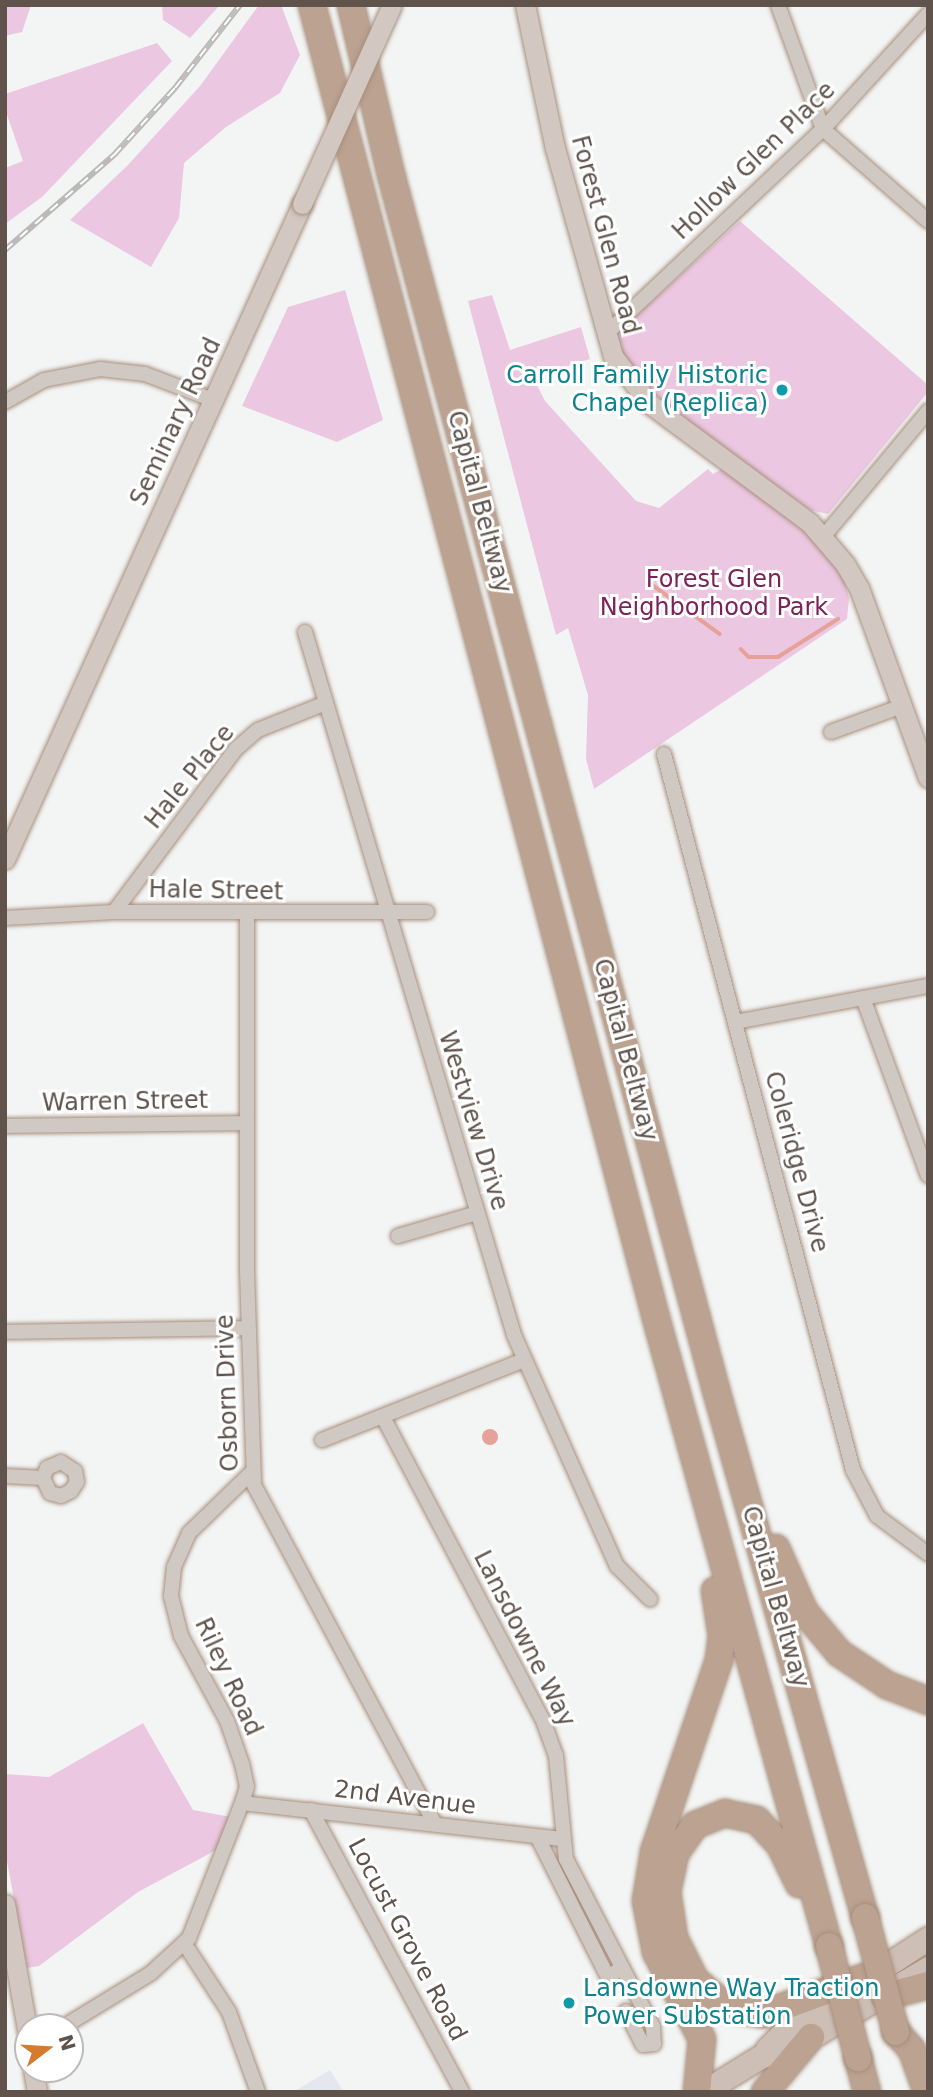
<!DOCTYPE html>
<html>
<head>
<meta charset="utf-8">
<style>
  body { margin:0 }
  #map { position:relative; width:933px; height:2097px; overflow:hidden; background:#f3f5f5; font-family:"DejaVu Sans",sans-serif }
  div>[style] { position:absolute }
  .commercial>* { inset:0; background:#e4e8ee }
  .green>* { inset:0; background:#ecc7e2 }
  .water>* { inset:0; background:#e5a299 }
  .round { border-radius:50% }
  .stream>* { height:3.5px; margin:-1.75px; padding:0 1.75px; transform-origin:1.75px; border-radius:1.75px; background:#e5a299 }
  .roads { filter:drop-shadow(0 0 2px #a78e7b) drop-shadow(0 0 2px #a78e7b) }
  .street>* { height:14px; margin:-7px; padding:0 7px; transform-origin:7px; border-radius:7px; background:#d0c8c2 }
  .secondary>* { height:19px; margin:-9.5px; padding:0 9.5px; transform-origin:9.5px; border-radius:9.5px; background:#d2c8c1 }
  .primary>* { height:23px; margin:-11.5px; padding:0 11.5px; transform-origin:11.5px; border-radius:11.5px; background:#cebfb6 }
  .highway>* { height:26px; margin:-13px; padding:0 13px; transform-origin:13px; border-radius:13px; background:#bca290 }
  .rail>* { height:6px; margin-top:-3px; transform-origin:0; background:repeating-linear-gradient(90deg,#fff 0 10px,#bcb9b6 0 20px); box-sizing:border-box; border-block:2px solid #bcb9b6 }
  .bridges { filter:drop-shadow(0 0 2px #a78e7b) drop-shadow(0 0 2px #a78e7b) }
  .secondary-bridge>* { height:19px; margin:-9.5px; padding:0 9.5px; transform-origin:9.5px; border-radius:9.5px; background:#d2c8c1 }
  .highway-bridge>* { height:26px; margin:-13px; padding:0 13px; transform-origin:13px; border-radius:13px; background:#bca290 }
  .dots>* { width:19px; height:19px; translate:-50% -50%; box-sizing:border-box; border:4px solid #fff; border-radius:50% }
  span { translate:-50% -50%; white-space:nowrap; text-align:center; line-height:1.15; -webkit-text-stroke:6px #fff; paint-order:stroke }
  .street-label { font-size:24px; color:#5f534c }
  .culture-label { font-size:24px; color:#0d838f }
  .right { translate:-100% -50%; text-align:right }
  .left { translate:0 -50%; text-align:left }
  .park-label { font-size:24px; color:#7b2257 }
  .frame { position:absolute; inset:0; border:7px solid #5f534c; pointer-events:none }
  .north { position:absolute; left:14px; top:2013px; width:70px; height:70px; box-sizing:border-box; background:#fff; border:2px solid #bfbab7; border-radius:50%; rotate:73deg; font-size:19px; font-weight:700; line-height:28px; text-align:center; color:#5f534c }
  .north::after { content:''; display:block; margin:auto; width:24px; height:32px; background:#d37b2e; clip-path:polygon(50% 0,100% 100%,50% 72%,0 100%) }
</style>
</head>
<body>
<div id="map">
  <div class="commercial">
    <i style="clip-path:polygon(330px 2070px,344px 2092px,293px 2092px)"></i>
  </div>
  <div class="green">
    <i style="clip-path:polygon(5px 5px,31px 5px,22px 32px,5px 36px)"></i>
    <i style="clip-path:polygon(162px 5px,220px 5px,190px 38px,163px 20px)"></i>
    <i style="clip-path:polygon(259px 5px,281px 5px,300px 55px,280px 93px,226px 127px,184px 163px,179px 218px,151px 267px,70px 220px,127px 166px,200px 86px)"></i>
    <i style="clip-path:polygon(157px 43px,172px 61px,42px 197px,5px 224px,5px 168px,23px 161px,5px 109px,5px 94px)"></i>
    <i style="clip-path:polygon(740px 221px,928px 385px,928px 392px,828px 514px,810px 510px,673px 412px,630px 368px,614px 336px)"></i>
    <i style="clip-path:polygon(345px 290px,383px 420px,337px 442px,242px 406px,288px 307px)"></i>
    <i style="clip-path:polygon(492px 295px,510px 350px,581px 327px,590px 359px,533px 377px,545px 401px,636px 501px,659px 508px,708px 469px,713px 474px,724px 468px,815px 540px,844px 579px,849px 598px,847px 619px,594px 789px,586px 759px,588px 695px,568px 628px,556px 635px,468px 301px)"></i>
    <i style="clip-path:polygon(143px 1723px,193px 1810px,231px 1817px,218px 1849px,138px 1892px,39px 1966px,27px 1968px,5px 1851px,5px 1774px,49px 1777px)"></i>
  </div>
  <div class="water">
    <i class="round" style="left:482px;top:1429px;width:16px;height:16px"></i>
  </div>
  <div class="stream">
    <i style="left:647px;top:581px;width:90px;rotate:36deg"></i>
    <i style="left:741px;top:649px;width:11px;rotate:45deg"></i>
    <i style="left:749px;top:657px;width:29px"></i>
    <i style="left:778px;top:657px;width:71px;rotate:-32.3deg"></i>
  </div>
  <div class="roads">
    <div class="street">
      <i style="left:778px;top:5px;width:132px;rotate:70.1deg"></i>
      <i style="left:823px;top:129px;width:140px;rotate:41.2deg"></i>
      <i style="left:606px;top:334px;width:299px;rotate:-43.4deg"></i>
      <i style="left:823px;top:129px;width:156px;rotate:-47.6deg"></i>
      <i style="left:5px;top:402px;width:45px;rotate:-29.4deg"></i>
      <i style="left:44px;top:380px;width:57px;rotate:-11.1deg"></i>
      <i style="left:100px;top:369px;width:45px;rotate:6.3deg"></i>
      <i style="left:145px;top:374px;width:73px;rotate:20.9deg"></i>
      <i style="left:824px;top:536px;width:163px;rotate:-50.2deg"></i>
      <i style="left:305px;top:632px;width:733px;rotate:73.44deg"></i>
      <i style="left:514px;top:1335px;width:253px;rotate:66deg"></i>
      <i style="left:617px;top:1566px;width:47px;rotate:45deg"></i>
      <i style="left:831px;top:732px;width:76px;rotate:-20.1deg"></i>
      <i style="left:664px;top:754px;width:741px;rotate:75.21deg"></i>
      <i style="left:853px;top:1470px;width:52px;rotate:62.4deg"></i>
      <i style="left:877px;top:1516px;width:64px;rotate:36.7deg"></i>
      <i style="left:114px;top:912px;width:204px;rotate:-53.2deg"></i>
      <i style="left:236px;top:749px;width:29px;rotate:-41deg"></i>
      <i style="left:258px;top:730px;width:73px;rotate:-21.7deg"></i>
      <i style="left:247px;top:915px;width:356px;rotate:90deg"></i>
      <i style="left:247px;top:1271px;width:214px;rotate:88.1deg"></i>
      <i style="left:254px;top:1485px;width:384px;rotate:61.9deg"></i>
      <i style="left:5px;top:918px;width:109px;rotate:-3.2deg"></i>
      <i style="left:114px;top:912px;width:313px"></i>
      <i style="left:863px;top:998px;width:189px;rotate:69.9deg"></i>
      <i style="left:735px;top:1022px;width:196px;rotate:-10.6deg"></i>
      <i style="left:5px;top:1126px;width:241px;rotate:-0.7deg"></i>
      <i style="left:398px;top:1236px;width:82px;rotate:-16.2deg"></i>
      <i style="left:5px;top:1332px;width:242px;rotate:-0.9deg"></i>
      <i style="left:383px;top:1417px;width:346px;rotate:62.2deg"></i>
      <i style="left:544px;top:1723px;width:35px;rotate:70deg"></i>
      <i style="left:556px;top:1756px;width:103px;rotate:84.5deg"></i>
      <i style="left:566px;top:1859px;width:189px;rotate:62.6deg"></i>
      <i style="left:653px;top:2027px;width:17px;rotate:87deg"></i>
      <i style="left:654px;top:2044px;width:11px;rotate:175deg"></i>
      <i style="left:643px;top:2045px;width:38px;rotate:-117deg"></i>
      <i style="left:322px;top:1440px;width:217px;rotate:-21.6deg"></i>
      <i style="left:5px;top:1476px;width:38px;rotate:3deg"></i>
      <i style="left:43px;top:1478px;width:11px;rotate:-68deg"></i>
      <i style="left:47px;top:1468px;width:15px;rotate:-23deg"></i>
      <i style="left:61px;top:1462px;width:17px;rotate:33deg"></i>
      <i style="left:75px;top:1471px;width:11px;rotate:80deg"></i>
      <i style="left:77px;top:1482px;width:11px;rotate:124deg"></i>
      <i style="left:71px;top:1491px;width:11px;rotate:153deg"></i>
      <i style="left:61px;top:1496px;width:11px;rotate:-165deg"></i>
      <i style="left:50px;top:1493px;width:17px;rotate:-115deg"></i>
      <i style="left:242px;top:1803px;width:322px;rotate:6.4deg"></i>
      <i style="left:311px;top:1810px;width:320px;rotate:61.8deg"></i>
      <i style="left:538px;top:1838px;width:156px;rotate:63.3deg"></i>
      <i style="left:608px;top:1977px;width:17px;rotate:-33deg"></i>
      <i style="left:184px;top:1943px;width:82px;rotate:56.9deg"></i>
      <i style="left:229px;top:2012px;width:85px;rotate:70.1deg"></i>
      <i style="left:63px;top:2027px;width:103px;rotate:-31.5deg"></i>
      <i style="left:151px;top:1973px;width:52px;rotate:-42.6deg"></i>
      <i style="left:189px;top:1938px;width:145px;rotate:-68.6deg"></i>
      <i style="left:242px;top:1803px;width:17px;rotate:-73deg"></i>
      <i style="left:247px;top:1787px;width:24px;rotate:-102deg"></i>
      <i style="left:242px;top:1764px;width:46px;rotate:-109.2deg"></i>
      <i style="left:227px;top:1721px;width:97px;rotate:-118.4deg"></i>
      <i style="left:181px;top:1636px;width:41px;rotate:-104deg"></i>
      <i style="left:171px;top:1596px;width:29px;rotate:-84deg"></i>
      <i style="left:174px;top:1567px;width:37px;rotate:-66deg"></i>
      <i style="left:189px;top:1533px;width:88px;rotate:-44.1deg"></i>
    </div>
    <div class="secondary">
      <i style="left:525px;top:5px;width:146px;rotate:78.2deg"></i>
      <i style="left:555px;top:148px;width:216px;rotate:74.4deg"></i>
      <i style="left:613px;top:356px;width:61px;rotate:52.4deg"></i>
      <i style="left:650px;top:404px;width:199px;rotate:36.6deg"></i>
      <i style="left:810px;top:523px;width:54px;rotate:49.5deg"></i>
      <i style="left:845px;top:564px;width:28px;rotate:60deg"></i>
      <i style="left:859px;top:588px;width:202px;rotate:70deg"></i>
      <i style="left:5px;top:859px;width:719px;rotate:-65.61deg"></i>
      <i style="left:5px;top:1904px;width:132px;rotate:80deg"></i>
      <i style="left:33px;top:2069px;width:23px;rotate:80deg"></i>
    </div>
    <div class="primary">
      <i style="left:767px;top:2049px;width:24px;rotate:-45deg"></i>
      <i style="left:784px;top:2032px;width:172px;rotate:-33.1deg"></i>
      <i style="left:703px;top:2092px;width:67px;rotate:-31.6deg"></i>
      <i style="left:760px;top:2057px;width:55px;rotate:-21.4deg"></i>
      <i style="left:811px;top:2037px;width:136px;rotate:-30.5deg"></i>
    </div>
    <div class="highway">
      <i style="left:312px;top:5px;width:1357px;rotate:75.32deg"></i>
      <i style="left:656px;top:1318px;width:651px;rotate:74.6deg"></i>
      <i style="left:351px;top:5px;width:178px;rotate:76.7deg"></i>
      <i style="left:392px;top:178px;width:1255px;rotate:75.03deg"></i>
      <i style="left:716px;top:1390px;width:548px;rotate:74.21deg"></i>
      <i style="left:776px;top:1548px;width:69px;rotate:66deg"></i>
      <i style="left:804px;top:1611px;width:55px;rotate:50.2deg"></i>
      <i style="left:839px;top:1653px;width:58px;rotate:33.7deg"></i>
      <i style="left:887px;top:1685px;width:44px;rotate:21.3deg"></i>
      <i style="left:799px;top:1884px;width:43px;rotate:-116deg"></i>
      <i style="left:780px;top:1845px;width:34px;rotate:-133deg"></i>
      <i style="left:757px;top:1820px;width:33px;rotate:-168deg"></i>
      <i style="left:725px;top:1813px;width:32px;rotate:158deg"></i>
      <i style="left:695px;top:1825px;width:35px;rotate:125deg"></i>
      <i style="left:675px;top:1854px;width:39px;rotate:102deg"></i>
      <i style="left:667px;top:1892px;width:47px;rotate:81.3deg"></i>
      <i style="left:674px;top:1938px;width:47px;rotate:63.4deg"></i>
      <i style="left:695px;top:1980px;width:43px;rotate:40.3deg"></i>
      <i style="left:728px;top:2008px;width:36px;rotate:10deg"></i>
      <i style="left:763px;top:2014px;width:108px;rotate:-20.1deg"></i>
      <i style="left:883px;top:1997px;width:47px;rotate:-14.9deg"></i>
      <i style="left:896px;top:2032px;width:24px;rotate:48deg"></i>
      <i style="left:912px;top:2050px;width:45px;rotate:70.3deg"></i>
      <i style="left:858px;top:2058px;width:35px;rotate:75deg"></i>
      <i style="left:697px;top:2092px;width:53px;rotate:-84.6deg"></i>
      <i style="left:702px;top:2039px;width:98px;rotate:-117.9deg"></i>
      <i style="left:656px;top:1952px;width:52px;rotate:-101.1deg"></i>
      <i style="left:646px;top:1901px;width:50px;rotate:-80.7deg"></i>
      <i style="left:654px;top:1852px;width:203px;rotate:-71.3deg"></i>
      <i style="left:719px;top:1660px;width:24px;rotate:-83deg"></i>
      <i style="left:722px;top:1636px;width:46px;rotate:-98.8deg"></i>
      <i style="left:765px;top:2092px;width:72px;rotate:-50.1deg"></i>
    </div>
  </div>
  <div class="rail">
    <i style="left:5px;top:250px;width:145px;rotate:-41.1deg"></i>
    <i style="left:114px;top:155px;width:91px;rotate:-47.7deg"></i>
    <i style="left:175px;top:88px;width:105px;rotate:-51.9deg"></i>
  </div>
  <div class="bridges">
    <div class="secondary-bridge">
      <i style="left:302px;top:204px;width:218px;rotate:-65.7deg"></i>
    </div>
    <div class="highway-bridge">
      <i style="left:865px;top:1917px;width:119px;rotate:74.9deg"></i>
      <i style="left:829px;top:1946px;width:116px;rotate:75.5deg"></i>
    </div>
  </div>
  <div class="dots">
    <i style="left:782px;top:390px;background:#0f9aa8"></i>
    <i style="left:569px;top:2003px;background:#0f9aa8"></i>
  </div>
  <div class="street-label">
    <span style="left:754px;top:161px;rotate:-44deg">Hollow Glen Place</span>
    <span style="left:605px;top:235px;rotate:75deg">Forest Glen Road</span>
    <span style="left:176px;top:422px;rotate:-65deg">Seminary Road</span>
    <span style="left:479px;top:502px;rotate:75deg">Capital Beltway</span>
    <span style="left:190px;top:777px;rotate:-51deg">Hale Place</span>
    <span style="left:216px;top:891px;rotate:1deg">Hale Street</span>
    <span style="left:625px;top:1050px;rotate:75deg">Capital Beltway</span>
    <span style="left:125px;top:1102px;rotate:-1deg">Warren Street</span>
    <span style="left:473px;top:1121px;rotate:73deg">Westview Drive</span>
    <span style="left:796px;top:1162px;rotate:75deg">Coleridge Drive</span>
    <span style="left:228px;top:1393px;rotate:-92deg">Osborn Drive</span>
    <span style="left:775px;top:1597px;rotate:74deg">Capital Beltway</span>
    <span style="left:524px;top:1639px;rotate:63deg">Lansdowne Way</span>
    <span style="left:228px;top:1677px;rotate:65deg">Riley Road</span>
    <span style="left:405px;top:1798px;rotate:7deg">2nd Avenue</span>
    <span style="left:407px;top:1940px;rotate:62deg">Locust Grove Road</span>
  </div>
  <div class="culture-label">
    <span class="right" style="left:768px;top:390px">Carroll Family Historic<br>Chapel (Replica)</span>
    <span class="left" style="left:583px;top:2003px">Lansdowne Way Traction<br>Power Substation</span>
  </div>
  <div class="park-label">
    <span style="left:714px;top:594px">Forest Glen<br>Neighborhood Park</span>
  </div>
  <div class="frame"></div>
  <div class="north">N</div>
</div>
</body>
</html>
